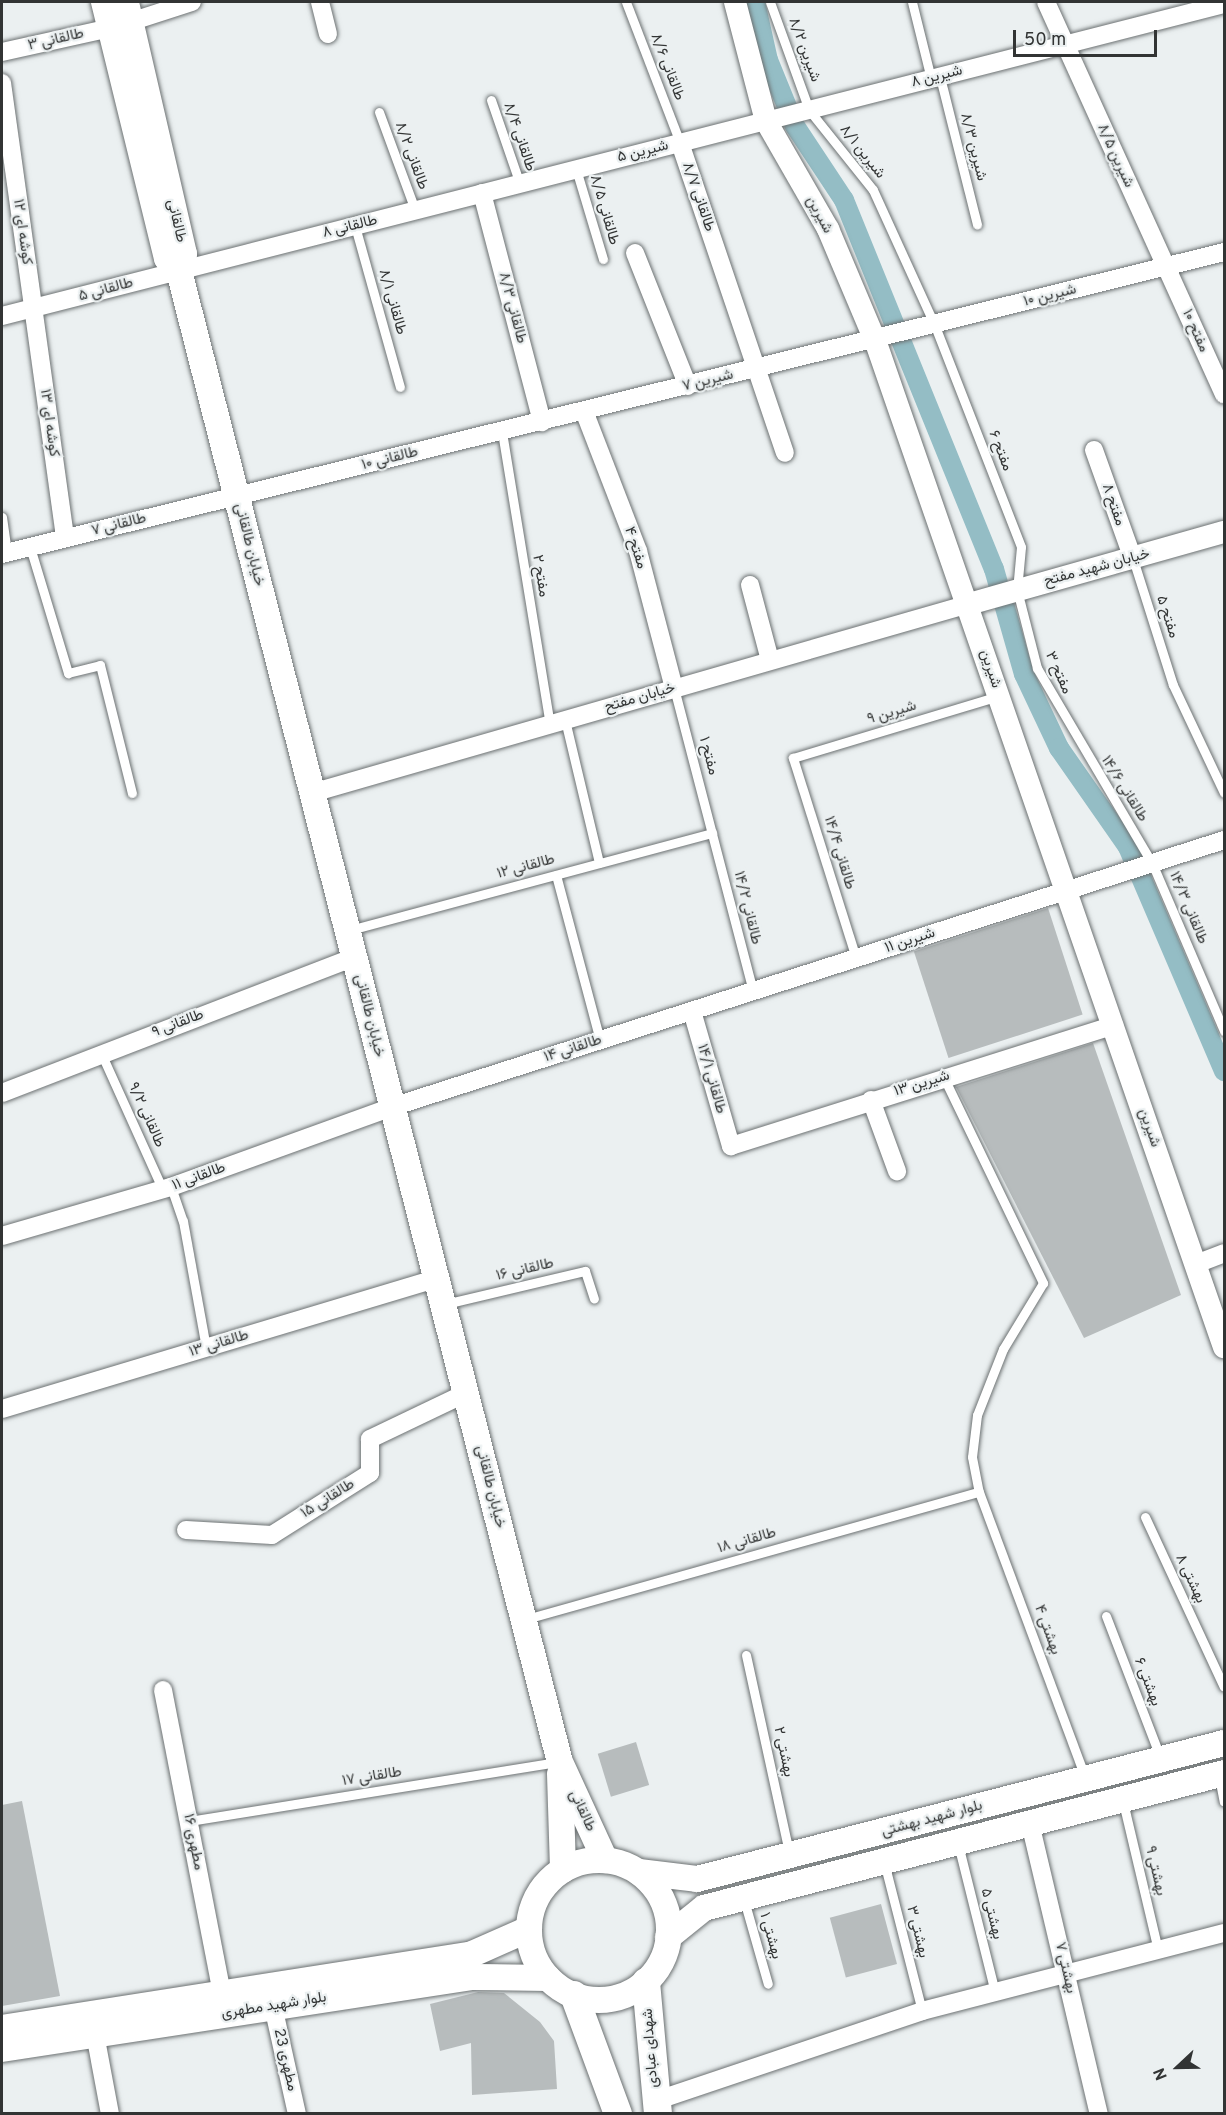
<!DOCTYPE html>
<html>
<head>
<meta charset="utf-8">
<style>
  body { margin:0 }
  #map { position:relative; width:1226px; height:2115px; overflow:hidden; background:#ebf0f1; font-family:Overpass,Vazirmatn,sans-serif }
  div>[style] { position:absolute }
  .canal>* { height:20px; margin:-10px; padding:0 10px; transform-origin:10px; border-radius:10px; background:#94bdc5 }
  .building>* { inset:0; background:#b7bcbd; transform-origin:0 0 }
  .roads { filter:drop-shadow(0 0 2px #6c7172) drop-shadow(0 0 2px #6c7172) }
  .service>* { height:9px; margin:-4.5px; padding:0 4.5px; transform-origin:4.5px; border-radius:4.5px; background:#fff }
  .minor>* { height:18px; margin:-9px; padding:0 9px; transform-origin:9px; border-radius:9px; background:#fff }
  .tertiary>* { height:22px; margin:-11px; padding:0 11px; transform-origin:11px; border-radius:11px; background:#fff }
  .secondary>* { height:26px; margin:-13px; padding:0 13px; transform-origin:13px; border-radius:13px; background:#fff }
  .secondary>.ring { margin:-13px; padding:0; box-sizing:content-box; background:none; border:26px solid #fff; border-radius:50% }
  .primary>* { height:28px; margin:-14px; padding:0 14px; transform-origin:14px; border-radius:14px; background:#fff }
  span { translate:-50% -50%; white-space:nowrap; text-align:center; line-height:1.15; -webkit-text-stroke:4.5px #ebf0f1; paint-order:stroke }
  .street-label { font-size:15px; color:#323434 }
  .frame { position:absolute; inset:0; border:3px solid #323434; pointer-events:none }
  .north { position:absolute; left:1148px; top:2037px; width:60px; height:60px; -webkit-text-stroke:4px #ebf0f1; paint-order:stroke; rotate:248deg; font-size:16px; font-weight:700; line-height:24px; text-align:center; color:#323434 }
  .north::after { content:''; display:block; margin:auto; width:21px; height:27px; background:#323434; clip-path:polygon(50% 0,100% 100%,50% 72%,0 100%) }
  .scale { position:absolute; left:1013px; top:30px; width:144px; height:27px; box-sizing:border-box; border:3px solid #323434; border-top:0; padding-left:8px; font-size:18px; line-height:21px; white-space:nowrap; color:#323434; -webkit-text-stroke:4px #ebf0f1; paint-order:stroke }
</style>
</head>
<body>
<div id="map">
  <div class="canal">
    <i style="left:755px;top:2px;width:59px;rotate:77.4deg"></i>
    <i style="left:768px;top:60px;width:71px;rotate:67.8deg"></i>
    <i style="left:795px;top:126px;width:89px;rotate:56.5deg"></i>
    <i style="left:844px;top:200px;width:398px;rotate:67.9deg"></i>
    <i style="left:994px;top:569px;width:109px;rotate:74.1deg"></i>
    <i style="left:1024px;top:674px;width:82px;rotate:64.7deg"></i>
    <i style="left:1059px;top:748px;width:121px;rotate:55.1deg"></i>
    <i style="left:1128px;top:847px;width:244px;rotate:66.8deg"></i>
  </div>
  <div class="building">
    <i style="left:1048px;top:908px;width:112px;height:141px;rotate:72deg"></i>
    <i style="clip-path:polygon(1093px 1043px,1181px 1295px,1084px 1338px,956px 1087px)"></i>
    <i style="left:636px;top:1742px;width:45px;height:40px;rotate:73deg"></i>
    <i style="clip-path:polygon(22px 1801px,60px 1996px,2px 2006px,2px 1805px)"></i>
    <i style="left:881px;top:1904px;width:62px;height:53px;rotate:75deg"></i>
    <i style="clip-path:polygon(478px 1992px,504px 1993px,540px 2022px,554px 2041px,557px 2089px,472px 2095px,471px 2043px,440px 2051px,430px 2004px)"></i>
  </div>
  <div class="roads">
    <div class="service">
      <i style="left:626px;top:2px;width:151px;rotate:69deg"></i>
      <i style="left:770px;top:2px;width:115px;rotate:70.1deg"></i>
      <i style="left:809px;top:110px;width:102px;rotate:51.3deg"></i>
      <i style="left:873px;top:190px;width:149px;rotate:65.5deg"></i>
      <i style="left:935px;top:326px;width:237px;rotate:68.7deg"></i>
      <i style="left:1021px;top:547px;width:43px;rotate:95.3deg"></i>
      <i style="left:1017px;top:590px;width:81px;rotate:75.6deg"></i>
      <i style="left:1037px;top:668px;width:226px;rotate:59.5deg"></i>
      <i style="left:1152px;top:863px;width:183px;rotate:66.8deg"></i>
      <i style="left:912px;top:2px;width:79px;rotate:76.1deg"></i>
      <i style="left:940px;top:77px;width:152px;rotate:75.9deg"></i>
      <i style="left:491px;top:100px;width:89px;rotate:71deg"></i>
      <i style="left:379px;top:112px;width:104px;rotate:69.8deg"></i>
      <i style="left:576px;top:169px;width:94px;rotate:73.3deg"></i>
      <i style="left:355px;top:226px;width:167px;rotate:74.4deg"></i>
      <i style="left:502px;top:432px;width:296px;rotate:80.7deg"></i>
      <i style="left:2px;top:517px;width:36px;rotate:82deg"></i>
      <i style="left:30px;top:547px;width:132px;rotate:73.2deg"></i>
      <i style="left:68px;top:673px;width:33px;rotate:-14deg"></i>
      <i style="left:100px;top:665px;width:132px;rotate:76deg"></i>
      <i style="left:1133px;top:559px;width:132px;rotate:72.4deg"></i>
      <i style="left:1173px;top:685px;width:119px;rotate:64.7deg"></i>
      <i style="left:674px;top:688px;width:313px;rotate:75.4deg"></i>
      <i style="left:565px;top:720px;width:147px;rotate:76.6deg"></i>
      <i style="left:556px;top:875px;width:171px;rotate:75.1deg"></i>
      <i style="left:350px;top:930px;width:375px;rotate:-15deg"></i>
      <i style="left:856px;top:958px;width:210px;rotate:-107.5deg"></i>
      <i style="left:793px;top:758px;width:214px;rotate:-16.8deg"></i>
      <i style="left:101px;top:1053px;width:150px;rotate:65.7deg"></i>
      <i style="left:944px;top:1078px;width:228px;rotate:64.2deg"></i>
      <i style="left:1043px;top:1283px;width:77px;rotate:121.2deg"></i>
      <i style="left:1003px;top:1349px;width:71px;rotate:111.5deg"></i>
      <i style="left:977px;top:1415px;width:42px;rotate:96.8deg"></i>
      <i style="left:972px;top:1457px;width:36px;rotate:79deg"></i>
      <i style="left:979px;top:1492px;width:304px;rotate:69.6deg"></i>
      <i style="left:171px;top:1187px;width:36px;rotate:71deg"></i>
      <i style="left:183px;top:1221px;width:128px;rotate:79.7deg"></i>
      <i style="left:445px;top:1304px;width:144px;rotate:-13.3deg"></i>
      <i style="left:585px;top:1271px;width:29px;rotate:72deg"></i>
      <i style="left:1145px;top:1517px;width:187px;rotate:65.1deg"></i>
      <i style="left:1106px;top:1616px;width:151px;rotate:69deg"></i>
      <i style="left:526px;top:1619px;width:470px;rotate:-15.7deg"></i>
      <i style="left:746px;top:1655px;width:203px;rotate:77.7deg"></i>
      <i style="left:1219px;top:1777px;width:25px;rotate:79deg"></i>
      <i style="left:1123px;top:1802px;width:152px;rotate:76.7deg"></i>
      <i style="left:189px;top:1821px;width:373px;rotate:-9.1deg"></i>
      <i style="left:958px;top:1844px;width:153px;rotate:76deg"></i>
      <i style="left:884px;top:1862px;width:154px;rotate:75.7deg"></i>
      <i style="left:744px;top:1900px;width:87px;rotate:74.1deg"></i>
    </div>
    <div class="minor">
      <i style="left:320px;top:2px;width:33px;rotate:76deg"></i>
      <i style="left:1046px;top:2px;width:431px;rotate:65.6deg"></i>
      <i style="left:130px;top:22px;width:65px;rotate:-17.9deg"></i>
      <i style="left:2px;top:52px;width:111px;rotate:-12.5deg"></i>
      <i style="left:2px;top:83px;width:459px;rotate:82.1deg"></i>
      <i style="left:680px;top:143px;width:327px;rotate:71.3deg"></i>
      <i style="left:482px;top:193px;width:237px;rotate:75.3deg"></i>
      <i style="left:635px;top:253px;width:143px;rotate:68.3deg"></i>
      <i style="left:2px;top:316px;width:1261px;rotate:-14.32deg"></i>
      <i style="left:584px;top:411px;width:150px;rotate:68.9deg"></i>
      <i style="left:638px;top:551px;width:142px;rotate:75.3deg"></i>
      <i style="left:1094px;top:450px;width:116px;rotate:70.3deg"></i>
      <i style="left:2px;top:554px;width:1259px;rotate:-13.88deg"></i>
      <i style="left:750px;top:585px;width:78px;rotate:75.1deg"></i>
      <i style="left:312px;top:793px;width:684px;rotate:-16.05deg"></i>
      <i style="left:692px;top:1011px;width:141px;rotate:73.9deg"></i>
      <i style="left:731px;top:1146px;width:402px;rotate:-17.5deg"></i>
      <i style="left:2px;top:1093px;width:377px;rotate:-21.1deg"></i>
      <i style="left:871px;top:1100px;width:76px;rotate:69.9deg"></i>
      <i style="left:2px;top:1236px;width:176px;rotate:-16.2deg"></i>
      <i style="left:171px;top:1187px;width:235px;rotate:-19.9deg"></i>
      <i style="left:392px;top:1107px;width:874px;rotate:-17.79deg"></i>
      <i style="left:1196px;top:1264px;width:30px;rotate:-21deg"></i>
      <i style="left:2px;top:1409px;width:453px;rotate:-16.7deg"></i>
      <i style="left:186px;top:1530px;width:86px;rotate:3.3deg"></i>
      <i style="left:272px;top:1535px;width:116px;rotate:-32.3deg"></i>
      <i style="left:370px;top:1473px;width:34px;rotate:-90deg"></i>
      <i style="left:370px;top:1439px;width:106px;rotate:-25.6deg"></i>
      <i style="left:163px;top:1690px;width:310px;rotate:79deg"></i>
      <i style="left:1030px;top:1823px;width:299px;rotate:76.7deg"></i>
      <i style="left:273px;top:2006px;width:111px;rotate:77.5deg"></i>
      <i style="left:95px;top:2034px;width:81px;rotate:79.4deg"></i>
      <i style="left:655px;top:2101px;width:282px;rotate:-18.6deg"></i>
      <i style="left:922px;top:2011px;width:312px;rotate:-14.5deg"></i>
    </div>
    <div class="tertiary">
      <i style="left:735px;top:2px;width:123px;rotate:75.4deg"></i>
      <i style="left:766px;top:121px;width:125px;rotate:60.1deg"></i>
      <i style="left:828px;top:229px;width:121px;rotate:67.1deg"></i>
      <i style="left:875px;top:340px;width:1066px;rotate:70.89deg"></i>
      <i style="left:969px;top:604px;width:265px;rotate:-15.8deg"></i>
    </div>
    <div class="secondary">
      <i style="left:104px;top:2px;width:264px;rotate:76.2deg"></i>
      <i style="left:167px;top:258px;width:18px;rotate:47deg"></i>
      <i style="left:179px;top:271px;width:18px;rotate:-74deg"></i>
      <i style="left:184px;top:254px;width:259px;rotate:-103deg"></i>
      <i style="left:179px;top:271px;width:1539px;rotate:75.67deg"></i>
      <i style="left:560px;top:1762px;width:108px;rotate:65.3deg"></i>
      <i style="left:560px;top:1774px;width:96px;rotate:88.2deg"></i>
      <i class="ring" style="left:529px;top:1860px;width:114px;height:114px"></i>
      <i style="left:639px;top:1872px;width:58px;rotate:6.9deg"></i>
      <i style="left:697px;top:1879px;width:544px;rotate:-14.47deg"></i>
      <i style="left:668px;top:1937px;width:46px;rotate:-38.9deg"></i>
      <i style="left:704px;top:1908px;width:537px;rotate:-14.55deg"></i>
      <i style="left:2px;top:2028px;width:474px;rotate:-8.9deg"></i>
      <i style="left:470px;top:1955px;width:64px;rotate:-23.8deg"></i>
      <i style="left:2px;top:2049px;width:476px;rotate:-8.7deg"></i>
      <i style="left:473px;top:1977px;width:75px;rotate:0.8deg"></i>
    </div>
    <div class="primary">
      <i style="left:646px;top:1982px;width:133px;rotate:84.8deg"></i>
      <i style="left:574px;top:1995px;width:127px;rotate:69.7deg"></i>
    </div>
  </div>
  <div class="street-label">
    <span style="left:56px;top:40px;rotate:-13deg">طالقانی ۳</span>
    <span style="left:804px;top:50px;rotate:70deg">شیرین ۸/۲</span>
    <span style="left:667px;top:67px;rotate:69deg">طالقانی ۸/۶</span>
    <span style="left:937px;top:77px;rotate:-14deg">شیرین ۸</span>
    <span style="left:519px;top:137px;rotate:71deg">طالقانی ۸/۴</span>
    <span style="left:973px;top:147px;rotate:76deg">شیرین ۸/۳</span>
    <span style="left:643px;top:152px;rotate:-14deg">شیرین ۵</span>
    <span style="left:862px;top:152px;rotate:52deg">شیرین ۸/۱</span>
    <span style="left:411px;top:156px;rotate:70deg">طالقانی ۸/۲</span>
    <span style="left:1115px;top:156px;rotate:65deg">شیرین ۸/۵</span>
    <span style="left:698px;top:197px;rotate:71deg">طالقانی ۸/۷</span>
    <span style="left:604px;top:210px;rotate:74deg">طالقانی ۸/۵</span>
    <span style="left:819px;top:215px;rotate:62deg">شیرین</span>
    <span style="left:176px;top:221px;rotate:77deg">طالقانی</span>
    <span style="left:350px;top:227px;rotate:-14deg">طالقانی ۸</span>
    <span style="left:22px;top:232px;rotate:82deg">کوشه ای ۱۲</span>
    <span style="left:106px;top:290px;rotate:-15deg">طالقانی ۵</span>
    <span style="left:1050px;top:296px;rotate:-14deg">شیرین ۱۰</span>
    <span style="left:392px;top:302px;rotate:74deg">طالقانی ۸/۱</span>
    <span style="left:512px;top:308px;rotate:75deg">طالقانی ۸/۳</span>
    <span style="left:1195px;top:331px;rotate:66deg">مفتح ۱۰</span>
    <span style="left:708px;top:381px;rotate:-14deg">شیرین ۷</span>
    <span style="left:49px;top:423px;rotate:82deg">کوشه ای ۱۳</span>
    <span style="left:1000px;top:451px;rotate:69deg">مفتح ۶</span>
    <span style="left:390px;top:459px;rotate:-14deg">طالقانی ۱۰</span>
    <span style="left:1113px;top:505px;rotate:71deg">مفتح ۸</span>
    <span style="left:119px;top:525px;rotate:-14deg">طالقانی ۷</span>
    <span style="left:249px;top:545px;rotate:76deg">خیابان طالقانی</span>
    <span style="left:635px;top:548px;rotate:72deg">مفتح ۴</span>
    <span style="left:1097px;top:568px;rotate:-15deg">خیابان شهید مفتح</span>
    <span style="left:540px;top:576px;rotate:81deg">مفتح ۲</span>
    <span style="left:1167px;top:617px;rotate:72deg">مفتح ۵</span>
    <span style="left:990px;top:669px;rotate:72deg">شیرین</span>
    <span style="left:1058px;top:673px;rotate:66deg">مفتح ۳</span>
    <span style="left:640px;top:698px;rotate:-16deg">خیابان مفتح</span>
    <span style="left:892px;top:713px;rotate:-17deg">شیرین ۹</span>
    <span style="left:708px;top:756px;rotate:75deg">مفتح ۱</span>
    <span style="left:1124px;top:789px;rotate:58deg">طالقانی ۱۴/۶</span>
    <span style="left:839px;top:853px;rotate:73deg">طالقانی ۱۴/۴</span>
    <span style="left:526px;top:867px;rotate:-15deg">طالقانی ۱۲</span>
    <span style="left:747px;top:908px;rotate:76deg">طالقانی ۱۴/۲</span>
    <span style="left:1188px;top:908px;rotate:67deg">طالقانی ۱۴/۳</span>
    <span style="left:910px;top:941px;rotate:-18deg">شیرین ۱۱</span>
    <span style="left:369px;top:1016px;rotate:76deg">خیابان طالقانی</span>
    <span style="left:178px;top:1024px;rotate:-21deg">طالقانی ۹</span>
    <span style="left:573px;top:1049px;rotate:-18deg">طالقانی ۱۴</span>
    <span style="left:711px;top:1079px;rotate:74deg">طالقانی ۱۴/۱</span>
    <span style="left:922px;top:1084px;rotate:-17deg">شیرین ۱۳</span>
    <span style="left:146px;top:1115px;rotate:66deg">طالقانی ۹/۲</span>
    <span style="left:1149px;top:1128px;rotate:71deg">شیرین</span>
    <span style="left:199px;top:1177px;rotate:-20deg">طالقانی ۱۱</span>
    <span style="left:525px;top:1270px;rotate:-13deg">طالقانی ۱۶</span>
    <span style="left:219px;top:1344px;rotate:-17deg">طالقانی ۱۳</span>
    <span style="left:490px;top:1487px;rotate:76deg">خیابان طالقانی</span>
    <span style="left:328px;top:1499px;rotate:-32deg">طالقانی ۱۵</span>
    <span style="left:747px;top:1541px;rotate:-16deg">طالقانی ۱۸</span>
    <span style="left:1190px;top:1579px;rotate:65deg">بهشتی ۸</span>
    <span style="left:1047px;top:1630px;rotate:70deg">بهشتی ۴</span>
    <span style="left:1147px;top:1682px;rotate:69deg">بهشتی ۶</span>
    <span style="left:783px;top:1752px;rotate:78deg">بهشتی ۲</span>
    <span style="left:372px;top:1777px;rotate:-9deg">طالقانی ۱۷</span>
    <span style="left:582px;top:1811px;rotate:65deg">طالقانی</span>
    <span style="left:932px;top:1819px;rotate:-15deg">بلوار شهید بهشتی</span>
    <span style="left:193px;top:1842px;rotate:79deg">مطهری ۱۶</span>
    <span style="left:1155px;top:1871px;rotate:77deg">بهشتی ۹</span>
    <span style="left:991px;top:1914px;rotate:76deg">بهشتی ۵</span>
    <span style="left:917px;top:1932px;rotate:76deg">بهشتی ۳</span>
    <span style="left:770px;top:1936px;rotate:74deg">بهشتی ۱</span>
    <span style="left:1065px;top:1968px;rotate:77deg">بهشتی ۷</span>
    <span style="left:274px;top:2006px;rotate:-9deg">بلوار شهید مطهری</span>
    <span style="left:651px;top:2048px;rotate:-94deg">شهدای عبادی</span>
    <span style="left:285px;top:2060px;rotate:77deg">مطهری 23</span>
  </div>
  <div class="frame"></div>
  <div class="north">N</div>
  <div class="scale">50 m</div>
</div>
</body>
</html>
